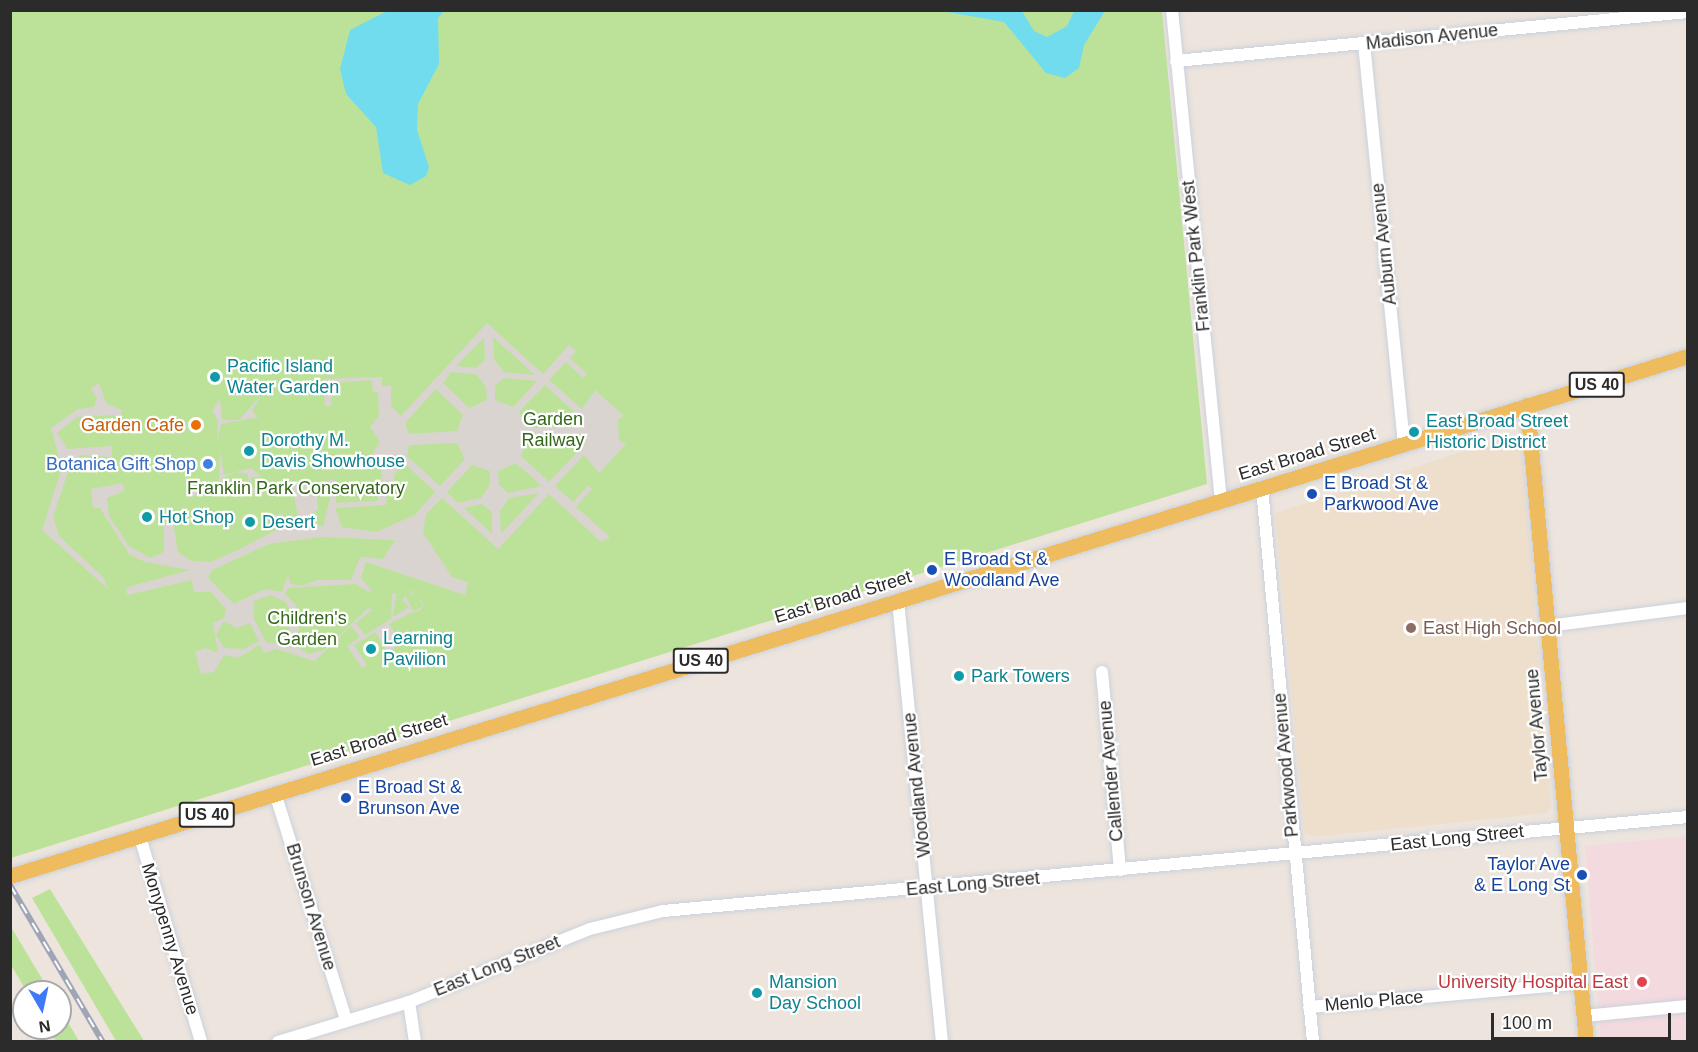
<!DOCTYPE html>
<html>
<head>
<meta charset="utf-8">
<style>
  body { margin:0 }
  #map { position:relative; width:1698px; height:1052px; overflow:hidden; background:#ece4dd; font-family:Arial,sans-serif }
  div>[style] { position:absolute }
  .education>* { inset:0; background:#eedfcd }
  .medical>* { inset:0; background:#f3dadf }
  .green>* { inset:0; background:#bce29a }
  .plaza>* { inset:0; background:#d9d4d0 }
  .water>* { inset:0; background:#71dced }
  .roads { filter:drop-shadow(0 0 2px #cbd1dc) drop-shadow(0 0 2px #cbd1dc) }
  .minor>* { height:12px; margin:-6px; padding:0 6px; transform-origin:6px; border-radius:6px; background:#fff }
  .major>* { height:15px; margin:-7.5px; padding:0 7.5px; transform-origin:7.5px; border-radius:7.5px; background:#efbb5f }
  .rail>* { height:6px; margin-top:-3px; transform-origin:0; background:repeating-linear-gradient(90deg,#fff 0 11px,#a0a5b5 0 22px); box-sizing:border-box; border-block:2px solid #a0a5b5 }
  .dots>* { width:16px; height:16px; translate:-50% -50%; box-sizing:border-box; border:3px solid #fff; border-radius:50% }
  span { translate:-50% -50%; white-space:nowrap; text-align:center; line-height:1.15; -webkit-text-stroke:4.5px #fff; paint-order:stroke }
  .shield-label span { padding:2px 4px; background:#fff; border:2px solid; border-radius:4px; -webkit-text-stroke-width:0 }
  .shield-label { font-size:16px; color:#2b2b2b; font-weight:700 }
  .street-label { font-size:18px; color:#2b2b2b }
  .culture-label { font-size:18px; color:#0d838f }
  .left { translate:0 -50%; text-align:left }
  .park-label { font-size:18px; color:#35671b }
  .food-label { font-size:18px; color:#c56008 }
  .right { translate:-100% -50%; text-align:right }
  .shop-label { font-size:18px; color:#366cbe }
  .transit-label { font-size:18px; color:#164399 }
  .education-label { font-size:18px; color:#785e54 }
  .health-label { font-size:18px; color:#be3a42 }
  .frame { position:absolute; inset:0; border:12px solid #2b2b2b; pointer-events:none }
  .north { position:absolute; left:12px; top:980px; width:60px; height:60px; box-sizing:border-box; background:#fff; border:2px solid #aaa; border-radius:50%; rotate:171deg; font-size:16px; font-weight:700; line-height:24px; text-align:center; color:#2b2b2b }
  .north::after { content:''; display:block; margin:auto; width:21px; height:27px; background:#3f79f7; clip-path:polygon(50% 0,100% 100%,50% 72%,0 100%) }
  .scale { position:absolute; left:1491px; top:1013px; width:180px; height:27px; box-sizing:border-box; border:3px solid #2b2b2b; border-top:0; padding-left:8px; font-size:18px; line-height:21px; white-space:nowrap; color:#2b2b2b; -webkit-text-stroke:4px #fff; paint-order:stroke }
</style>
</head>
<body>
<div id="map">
  <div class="education">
    <i style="clip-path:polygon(1501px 439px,1514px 442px,1522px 454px,1551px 806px,1547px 813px,1313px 837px,1304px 832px,1275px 513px)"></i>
  </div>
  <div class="medical">
    <i style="clip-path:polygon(1687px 836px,1687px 1041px,1601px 1041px,1585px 846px)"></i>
  </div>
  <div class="green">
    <i style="clip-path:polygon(11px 11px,1162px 11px,1207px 484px,11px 858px)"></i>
    <i style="clip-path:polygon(50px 889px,144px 1041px,116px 1041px,32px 898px)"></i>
    <i style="clip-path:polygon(10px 927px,11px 927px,50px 992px,27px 992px,11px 965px)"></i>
    <i style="clip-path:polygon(60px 1009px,79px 1041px,56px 1041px,48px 1028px,60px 1028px)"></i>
  </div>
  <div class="plaza">
    <i style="clip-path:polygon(evenodd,487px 323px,543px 374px,569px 345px,576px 351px,570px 358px,587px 374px,583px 378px,566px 362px,549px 380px,582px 409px,595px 390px,624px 416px,618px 419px,619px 441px,626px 444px,599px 473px,584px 455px,555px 486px,573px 502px,588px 486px,592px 489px,576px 507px,610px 537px,601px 542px,549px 494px,498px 549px,442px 498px,426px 514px,423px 533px,452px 577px,468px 582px,465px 595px,366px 562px,361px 578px,372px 591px,368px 592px,356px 584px,288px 588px,285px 594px,296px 605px,300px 623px,297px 637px,289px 645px,284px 642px,294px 617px,286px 602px,271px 595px,253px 601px,254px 619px,266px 642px,296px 646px,308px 654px,324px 650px,368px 608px,372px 610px,356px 623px,365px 635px,391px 619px,392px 594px,411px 591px,424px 606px,389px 624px,402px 643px,388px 652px,375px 632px,354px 645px,367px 665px,362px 668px,347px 646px,360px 637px,351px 626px,315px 661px,276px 649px,264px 653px,260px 645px,238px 658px,224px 655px,214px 672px,201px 674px,195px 652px,205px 648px,218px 653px,213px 623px,224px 618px,226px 609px,211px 592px,194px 592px,192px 580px,128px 595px,125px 590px,131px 586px,190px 570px,145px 562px,129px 554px,100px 508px,93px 508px,91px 489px,123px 483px,124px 491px,107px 498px,109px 516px,129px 546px,150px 558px,164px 552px,164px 524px,173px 523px,178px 552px,191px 561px,211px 562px,240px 549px,276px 530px,275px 518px,269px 516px,283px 514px,279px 523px,298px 517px,292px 484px,297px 484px,299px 495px,303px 486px,316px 486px,318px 510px,279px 529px,323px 526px,333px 487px,328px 480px,335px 480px,336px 503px,377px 501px,382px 489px,381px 464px,371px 456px,380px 442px,370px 427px,379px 416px,378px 392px,373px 392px,372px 380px,331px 383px,331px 406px,325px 406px,323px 379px,382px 377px,382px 386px,391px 386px,391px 406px,401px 416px,487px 323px,493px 337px,535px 375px,504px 372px,494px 359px,493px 337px,487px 323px,484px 338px,485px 360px,476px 368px,456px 366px,484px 338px,487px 323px,451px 372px,476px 374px,486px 387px,487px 400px,469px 408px,443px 383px,451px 372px,487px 323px,504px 378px,537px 381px,513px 407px,495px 400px,495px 386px,504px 378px,487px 323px,545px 385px,580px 417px,578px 427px,527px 428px,519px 412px,545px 385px,487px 323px,436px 389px,463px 415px,457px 431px,409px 434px,405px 423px,436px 389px,487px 323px,578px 437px,581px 448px,549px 482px,521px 456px,528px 439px,578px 437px,487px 323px,457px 443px,465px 459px,440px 486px,407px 456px,409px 445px,457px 443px,487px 323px,404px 463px,435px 492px,415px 515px,376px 532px,342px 527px,335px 508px,386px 505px,387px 495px,395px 494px,394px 475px,404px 463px,487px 323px,516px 463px,541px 485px,541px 486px,508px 493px,499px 485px,498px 471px,516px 463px,487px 323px,472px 465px,490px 471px,490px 485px,481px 498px,458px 503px,447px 492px,472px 465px,487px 323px,539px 493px,502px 533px,501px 533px,500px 511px,509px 498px,539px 493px,487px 323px,482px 504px,492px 512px,492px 534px,464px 508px,482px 504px,487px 323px,320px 537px,395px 540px,383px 559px,360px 557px,351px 580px,318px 580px,301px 586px,291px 584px,288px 575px,282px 592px,265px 589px,234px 604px,208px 578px,212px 570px,269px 544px,320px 537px,487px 323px,408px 591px,423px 602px,422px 609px,414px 613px,406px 596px,402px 600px,409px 607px,393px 617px,396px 594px,408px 591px,487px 323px,224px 621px,237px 628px,250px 623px,259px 641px,244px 649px,224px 648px,216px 635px,224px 621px)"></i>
    <i style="clip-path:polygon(99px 383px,106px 403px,121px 410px,121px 415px,77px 417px,57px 433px,68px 449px,112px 446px,112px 457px,81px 455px,72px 460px,53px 517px,59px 536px,104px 578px,108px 589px,42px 530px,62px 468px,51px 428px,78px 409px,94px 407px,97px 398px,91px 389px)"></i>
    <i style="clip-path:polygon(260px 396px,252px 411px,258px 417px,221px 424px,217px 443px,218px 420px,212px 411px,220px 399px,222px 420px,239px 420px)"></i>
    <i style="clip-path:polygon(evenodd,220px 451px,224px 475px,251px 468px,261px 476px,251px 478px,252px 488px,262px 488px,263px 494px,219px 491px,188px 497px,189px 484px,206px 492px,219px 487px,220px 451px,235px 472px,248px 474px,249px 490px,222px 487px,223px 478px,235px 472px)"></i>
  </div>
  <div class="water">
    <i style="clip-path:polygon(387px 11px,444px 11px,438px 18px,439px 64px,418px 104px,417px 130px,429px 167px,426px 176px,410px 185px,383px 173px,376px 127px,346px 94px,340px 69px,350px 30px)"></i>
    <i style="clip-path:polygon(942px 11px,1022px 11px,1034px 31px,1047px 37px,1067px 26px,1074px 11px,1105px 11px,1084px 45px,1079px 68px,1065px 78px,1046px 73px,1004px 22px)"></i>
  </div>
  <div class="roads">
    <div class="minor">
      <i style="left:1172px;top:10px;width:493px;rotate:84.3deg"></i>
      <i style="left:1364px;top:43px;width:403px;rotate:84.3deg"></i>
      <i style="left:1176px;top:61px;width:514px;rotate:-5.47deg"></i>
      <i style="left:1262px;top:488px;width:556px;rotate:84.74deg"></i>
      <i style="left:898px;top:601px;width:443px;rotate:84.3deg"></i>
      <i style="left:1548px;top:626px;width:141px;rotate:-7.3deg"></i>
      <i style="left:1102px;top:672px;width:199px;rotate:84.8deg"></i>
      <i style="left:275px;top:793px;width:238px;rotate:72.6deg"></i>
      <i style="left:140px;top:837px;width:214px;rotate:73.4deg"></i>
      <i style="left:409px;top:1002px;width:40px;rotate:81.5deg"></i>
      <i style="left:1309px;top:1007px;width:273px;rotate:-5deg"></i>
      <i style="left:1584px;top:1016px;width:104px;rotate:-5.5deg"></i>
      <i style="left:278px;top:1042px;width:137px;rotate:-17deg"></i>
      <i style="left:409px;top:1002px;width:195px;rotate:-22deg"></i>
      <i style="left:590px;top:929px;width:75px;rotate:-13.9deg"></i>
      <i style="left:663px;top:911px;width:1029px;rotate:-5.24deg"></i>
    </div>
    <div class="major">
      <i style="left:1527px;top:405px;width:640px;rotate:84.71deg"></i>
      <i style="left:10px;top:876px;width:1757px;rotate:-17.22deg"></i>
    </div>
  </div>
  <div class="rail">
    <i style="left:10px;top:885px;width:182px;rotate:59.4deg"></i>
  </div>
  <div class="dots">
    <i style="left:215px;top:377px;background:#0f9aa8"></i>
    <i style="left:196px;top:425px;background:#e8710a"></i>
    <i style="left:1414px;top:432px;background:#0f9aa8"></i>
    <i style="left:249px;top:451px;background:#0f9aa8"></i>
    <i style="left:208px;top:464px;background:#3f7fe0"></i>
    <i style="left:1312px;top:494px;background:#1a4fb4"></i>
    <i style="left:147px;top:517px;background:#0f9aa8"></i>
    <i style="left:250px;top:522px;background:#0f9aa8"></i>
    <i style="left:932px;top:570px;background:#1a4fb4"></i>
    <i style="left:1411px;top:628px;background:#8d6e63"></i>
    <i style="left:371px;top:649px;background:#0f9aa8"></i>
    <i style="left:959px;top:676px;background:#0f9aa8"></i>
    <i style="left:346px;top:798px;background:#1a4fb4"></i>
    <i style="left:1582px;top:875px;background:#1a4fb4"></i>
    <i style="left:1642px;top:982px;background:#e0444e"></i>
    <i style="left:757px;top:993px;background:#0f9aa8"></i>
  </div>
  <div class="shield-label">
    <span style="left:1597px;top:385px">US 40</span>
    <span style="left:701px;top:661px">US 40</span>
    <span style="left:207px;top:815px">US 40</span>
  </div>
  <div class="street-label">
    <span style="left:1432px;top:37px;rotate:-6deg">Madison Avenue</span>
    <span style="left:1384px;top:244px;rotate:-96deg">Auburn Avenue</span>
    <span style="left:1196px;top:256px;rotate:-96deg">Franklin Park West</span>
    <span style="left:1307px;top:454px;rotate:-17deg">East Broad Street</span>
    <span style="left:843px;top:597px;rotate:-17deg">East Broad Street</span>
    <span style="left:1537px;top:725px;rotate:-95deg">Taylor Avenue</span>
    <span style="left:379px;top:740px;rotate:-17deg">East Broad Street</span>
    <span style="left:1286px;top:765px;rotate:-95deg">Parkwood Avenue</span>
    <span style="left:1111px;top:771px;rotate:-95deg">Callender Avenue</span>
    <span style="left:917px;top:785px;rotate:-96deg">Woodland Avenue</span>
    <span style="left:1457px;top:838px;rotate:-6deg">East Long Street</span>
    <span style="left:973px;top:884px;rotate:-5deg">East Long Street</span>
    <span style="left:311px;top:907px;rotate:73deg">Brunson Avenue</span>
    <span style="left:170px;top:939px;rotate:73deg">Monypenny Avenue</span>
    <span style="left:497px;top:966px;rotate:-22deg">East Long Street</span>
    <span style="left:1374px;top:1001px;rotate:-5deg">Menlo Place</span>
  </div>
  <div class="culture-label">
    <span class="left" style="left:227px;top:377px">Pacific Island<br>Water Garden</span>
    <span class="left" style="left:1426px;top:432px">East Broad Street<br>Historic District</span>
    <span class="left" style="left:261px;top:451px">Dorothy M.<br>Davis Showhouse</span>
    <span class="left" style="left:159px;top:517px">Hot Shop</span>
    <span class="left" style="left:262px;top:522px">Desert</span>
    <span class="left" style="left:383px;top:649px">Learning<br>Pavilion</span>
    <span class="left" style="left:971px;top:676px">Park Towers</span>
    <span class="left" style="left:769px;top:993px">Mansion<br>Day School</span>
  </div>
  <div class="park-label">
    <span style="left:553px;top:430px">Garden<br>Railway</span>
    <span style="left:296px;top:488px">Franklin Park Conservatory</span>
    <span style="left:307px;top:629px">Children's<br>Garden</span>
  </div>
  <div class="food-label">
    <span class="right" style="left:184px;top:425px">Garden Cafe</span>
  </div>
  <div class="shop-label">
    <span class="right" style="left:196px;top:464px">Botanica Gift Shop</span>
  </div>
  <div class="transit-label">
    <span class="left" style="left:1324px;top:494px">E Broad St &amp;<br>Parkwood Ave</span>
    <span class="left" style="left:944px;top:570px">E Broad St &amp;<br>Woodland Ave</span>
    <span class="left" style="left:358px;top:798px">E Broad St &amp;<br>Brunson Ave</span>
    <span class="right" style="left:1570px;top:875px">Taylor Ave<br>&amp; E Long St</span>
  </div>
  <div class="education-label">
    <span class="left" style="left:1423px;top:628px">East High School</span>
  </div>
  <div class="health-label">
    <span class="right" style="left:1628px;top:982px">University Hospital East</span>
  </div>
  <div class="frame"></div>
  <div class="north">N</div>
  <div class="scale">100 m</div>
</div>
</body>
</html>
